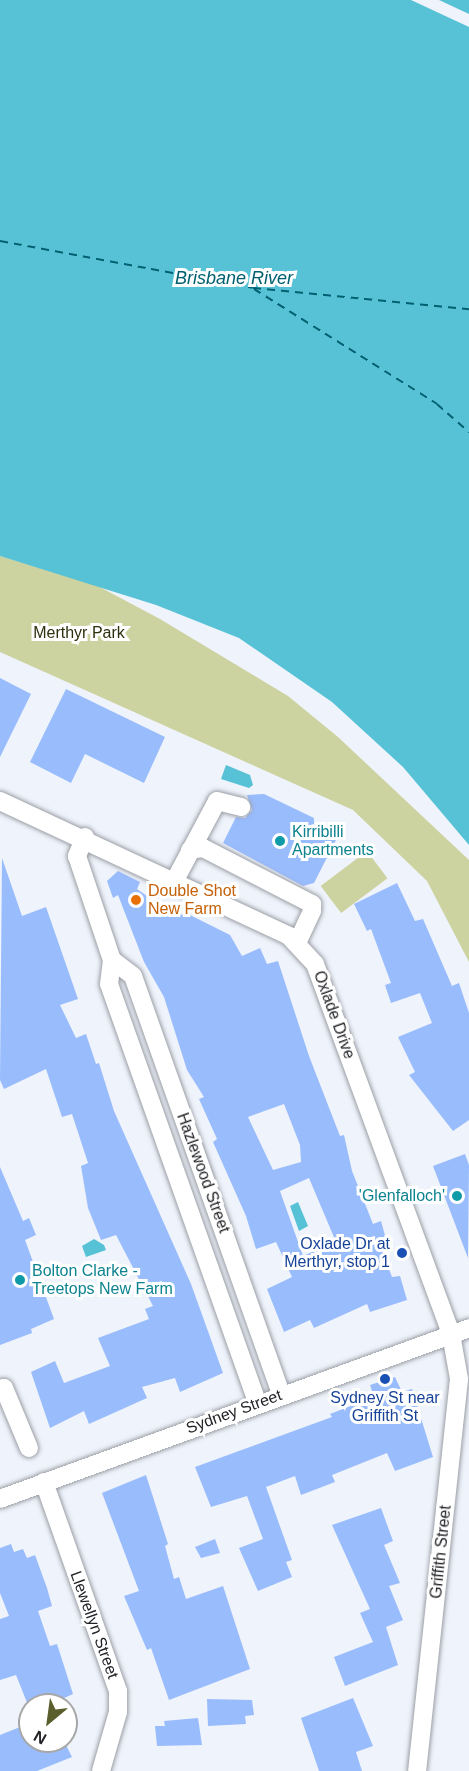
<!DOCTYPE html>
<html>
<head>
<meta charset="utf-8">
<style>
  body { margin:0 }
  #map { position:relative; width:469px; height:1771px; overflow:hidden; background:#eff3fb; font-family:Helvetica,sans-serif }
  div>[style] { position:absolute }
  .green>* { inset:0; background:#cdd3a0; transform-origin:0 0 }
  .water>* { inset:0; background:#57c2d6 }
  .pier>* { inset:0; background:#eff3fb }
  .ferry>* { height:1.5px; margin-top:-0.75px; transform-origin:0; background:repeating-linear-gradient(90deg,#00606f 0 8px,transparent 0 14px) }
  .building>* { inset:0; background:#99bcfd }
  .roads { filter:drop-shadow(0 0 2px #9b9fa6) drop-shadow(0 0 2px #9b9fa6) }
  .minor>* { height:18px; margin:-9px; padding:0 9px; transform-origin:9px; border-radius:9px; background:#fff }
  .dots>* { width:16px; height:16px; translate:-50% -50%; box-sizing:border-box; border:3px solid #fff; border-radius:50% }
  span { translate:-50% -50%; white-space:nowrap; text-align:center; line-height:1.15; -webkit-text-stroke:6px #fff; paint-order:stroke }
  .park-label { font-size:16px; color:#2d2f0d }
  .culture-label { font-size:16px; color:#0d838f }
  .left { translate:0 -50%; text-align:left }
  .right { translate:-100% -50%; text-align:right }
  .food-label { font-size:16px; color:#c56008 }
  .street-label { font-size:16px; color:#222326 }
  .transit-label { font-size:16px; color:#164399 }
  .water-label { font-size:18px; color:#00606f; font-style:italic }
  .north { position:absolute; left:18px; top:1693px; width:60px; height:60px; box-sizing:border-box; background:#fff; border:2px solid #a7a7a8; border-radius:50%; rotate:209deg; font-size:16px; font-weight:700; line-height:24px; text-align:center; color:#222326 }
  .north::after { content:''; display:block; margin:auto; width:21px; height:27px; background:#595e2c; clip-path:polygon(50% 0,100% 100%,50% 72%,0 100%) }
</style>
</head>
<body>
<div id="map">
  <div class="green">
    <i style="clip-path:polygon(0 556px,96px 585px,160px 619px,288px 696px,338px 737px,469px 860px,469px 962px,427px 881px,353px 810px,0 652px)"></i>
    <i style="left:367px;top:851px;width:34px;height:58px;rotate:53deg"></i>
  </div>
  <div class="water">
    <i style="clip-path:polygon(0 0,469px 0,469px 845px,403px 767px,332px 702px,239px 638px,156px 605px,0 556px)"></i>
    <i style="clip-path:polygon(226px 765px,250px 775px,253px 785px,249px 788px,221px 779px)"></i>
    <i style="clip-path:polygon(298px 1202px,308px 1226px,299px 1231px,290px 1206px)"></i>
    <i style="clip-path:polygon(94px 1239px,104px 1245px,106px 1250px,86px 1257px,82px 1246px)"></i>
  </div>
  <div class="pier">
    <i style="clip-path:polygon(411px 0,439px 0,469px 14px,469px 27px)"></i>
  </div>
  <div class="ferry">
    <i style="left:0;top:241px;width:257px;rotate:10.5deg"></i>
    <i style="left:253px;top:288px;width:217px;rotate:5.6deg"></i>
    <i style="left:254px;top:289px;width:216px;rotate:32.1deg"></i>
    <i style="left:437px;top:404px;width:43px;rotate:41.2deg"></i>
  </div>
  <div class="building">
    <i style="clip-path:polygon(0 678px,31px 694px,0 757px)"></i>
    <i style="clip-path:polygon(66px 689px,165px 737px,144px 783px,85px 754px,71px 783px,30px 762px)"></i>
    <i style="clip-path:polygon(264px 794px,314px 818px,314px 824px,337px 838px,314px 883px,303px 886px,223px 843px,236px 817px,245px 818px,252px 810px,247px 795px)"></i>
    <i style="clip-path:polygon(2px 858px,22px 916px,46px 907px,78px 999px,60px 1005px,76px 1038px,86px 1034px,96px 1064px,99px 1063px,114px 1111px,191px 1284px,223px 1373px,180px 1392px,175px 1378px,142px 1387px,147px 1398px,89px 1424px,84px 1411px,50px 1428px,31px 1372px,55px 1361px,64px 1383px,110px 1366px,98px 1338px,149px 1319px,145px 1309px,153px 1306px,116px 1235px,101px 1240px,88px 1208px,81px 1166px,88px 1163px,72px 1114px,62px 1117px,46px 1069px,4px 1089px,0 1080px)"></i>
    <i style="clip-path:polygon(evenodd,118px 871px,140px 882px,137px 889px,168px 911px,165px 916px,188px 914px,230px 935px,242px 956px,260px 948px,267px 964px,278px 961px,309px 1056px,340px 1136px,344px 1135px,352px 1171px,373px 1224px,381px 1221px,388px 1246px,381px 1248px,392px 1277px,400px 1276px,407px 1300px,370px 1312px,367px 1304px,314px 1328px,310px 1320px,284px 1332px,267px 1289px,292px 1277px,276px 1242px,256px 1249px,246px 1216px,213px 1142px,217px 1139px,199px 1099px,204px 1097px,187px 1070px,164px 997px,144px 962px,118px 895px,113px 898px,107px 881px,118px 871px,284px 1104px,300px 1145px,301px 1162px,273px 1170px,248px 1117px,284px 1104px,118px 871px,309px 1178px,336px 1242px,303px 1256px,280px 1191px,309px 1178px)"></i>
    <i style="clip-path:polygon(397px 883px,415px 921px,423px 919px,452px 986px,459px 983px,469px 1013px,469px 1120px,453px 1131px,409px 1075px,415px 1072px,398px 1037px,432px 1023px,420px 993px,391px 1003px,385px 985px,391px 983px,371px 929px,367px 931px,354px 904px)"></i>
    <i style="clip-path:polygon(465px 1154px,469px 1165px,468px 1258px,433px 1166px)"></i>
    <i style="clip-path:polygon(0 1167px,23px 1221px,29px 1218px,36px 1235px,25px 1240px,54px 1319px,31px 1329px,32px 1333px,0 1345px)"></i>
    <i style="clip-path:polygon(395px 1377px,402px 1392px,412px 1389px,433px 1457px,395px 1471px,387px 1453px,332px 1475px,335px 1482px,301px 1495px,295px 1476px,266px 1487px,292px 1560px,286px 1562px,292px 1577px,258px 1591px,239px 1548px,263px 1539px,247px 1496px,211px 1507px,195px 1467px,332px 1417px,330px 1414px,374px 1397px,370px 1385px)"></i>
    <i style="clip-path:polygon(146px 1475px,168px 1544px,165px 1546px,174px 1579px,179px 1577px,186px 1599px,223px 1586px,250px 1669px,169px 1700px,151px 1648px,147px 1650px,124px 1596px,139px 1591px,102px 1493px)"></i>
    <i style="clip-path:polygon(381px 1508px,393px 1541px,384px 1545px,400px 1583px,389px 1586px,403px 1620px,386px 1627px,398px 1665px,345px 1686px,334px 1657px,373px 1642px,360px 1613px,370px 1609px,332px 1525px)"></i>
    <i style="clip-path:polygon(215px 1539px,220px 1553px,201px 1558px,195px 1547px)"></i>
    <i style="clip-path:polygon(11px 1544px,14px 1552px,23px 1549px,27px 1558px,35px 1555px,47px 1588px,52px 1606px,38px 1611px,50px 1646px,57px 1644px,73px 1694px,62px 1699px,64px 1705px,28px 1705px,16px 1675px,0 1680px,0 1619px,9px 1616px,0 1593px,0 1548px)"></i>
    <i style="clip-path:polygon(353px 1698px,373px 1746px,356px 1752px,362px 1771px,319px 1771px,301px 1718px)"></i>
    <i style="clip-path:polygon(207px 1699px,252px 1700px,254px 1715px,245px 1716px,246px 1724px,208px 1726px)"></i>
    <i style="clip-path:polygon(198px 1718px,202px 1745px,157px 1746px,155px 1726px,165px 1726px,164px 1721px)"></i>
    <i style="clip-path:polygon(30px 1723px,30px 1741px,64px 1741px,72px 1757px,37px 1771px,0 1771px,0 1735px)"></i>
  </div>
  <div class="roads">
    <div class="minor">
      <i style="left:0;top:801px;width:319px;rotate:25deg"></i>
      <i style="left:289px;top:936px;width:38px;rotate:47deg"></i>
      <i style="left:315px;top:964px;width:394px;rotate:69.8deg"></i>
      <i style="left:451px;top:1334px;width:46px;rotate:79.9deg"></i>
      <i style="left:459px;top:1379px;width:394px;rotate:96.1deg"></i>
      <i style="left:85px;top:837px;width:21px;rotate:113deg"></i>
      <i style="left:77px;top:856px;width:110px;rotate:71.4deg"></i>
      <i style="left:112px;top:960px;width:24px;rotate:97deg"></i>
      <i style="left:109px;top:984px;width:443px;rotate:70.5deg"></i>
      <i style="left:190px;top:850px;width:13px;rotate:-9deg"></i>
      <i style="left:203px;top:848px;width:123px;rotate:27.2deg"></i>
      <i style="left:312px;top:904px;width:7px;rotate:90deg"></i>
      <i style="left:312px;top:911px;width:35px;rotate:115deg"></i>
      <i style="left:175px;top:880px;width:89px;rotate:-62deg"></i>
      <i style="left:217px;top:801px;width:25px;rotate:14deg"></i>
      <i style="left:112px;top:960px;width:26px;rotate:37deg"></i>
      <i style="left:133px;top:976px;width:443px;rotate:70.5deg"></i>
      <i style="left:0;top:1389px;width:4px;rotate:-14deg"></i>
      <i style="left:4px;top:1388px;width:65px;rotate:67.4deg"></i>
      <i style="left:44px;top:1482px;width:222px;rotate:70.5deg"></i>
      <i style="left:118px;top:1691px;width:21px;rotate:90deg"></i>
      <i style="left:118px;top:1712px;width:61px;rotate:106.1deg"></i>
      <i style="left:0;top:1499px;width:499px;rotate:-20deg"></i>
    </div>
  </div>
  <div class="dots">
    <i style="left:280px;top:841px;background:#0f9aa8"></i>
    <i style="left:136px;top:900px;background:#e8710a"></i>
    <i style="left:457px;top:1196px;background:#0f9aa8"></i>
    <i style="left:402px;top:1253px;background:#1a4fb4"></i>
    <i style="left:20px;top:1280px;background:#0f9aa8"></i>
    <i style="left:385px;top:1379px;background:#1a4fb4"></i>
  </div>
  <div class="park-label">
    <span style="left:79px;top:633px">Merthyr Park</span>
  </div>
  <div class="culture-label">
    <span class="left" style="left:292px;top:841px">Kirribilli<br>Apartments</span>
    <span class="right" style="left:445px;top:1196px">'Glenfalloch'</span>
    <span class="left" style="left:32px;top:1280px">Bolton Clarke -<br>Treetops New Farm</span>
  </div>
  <div class="food-label">
    <span class="left" style="left:148px;top:900px">Double Shot<br>New Farm</span>
  </div>
  <div class="street-label">
    <span style="left:334px;top:1015px;rotate:70deg">Oxlade Drive</span>
    <span style="left:203px;top:1173px;rotate:70deg">Hazlewood Street</span>
    <span style="left:234px;top:1412px;rotate:-20deg">Sydney Street</span>
    <span style="left:441px;top:1552px;rotate:-84deg">Griffith Street</span>
    <span style="left:94px;top:1625px;rotate:70deg">Llewellyn Street</span>
  </div>
  <div class="transit-label">
    <span class="right" style="left:390px;top:1253px">Oxlade Dr at<br>Merthyr, stop 1</span>
    <span style="left:385px;top:1407px">Sydney St near<br>Griffith St</span>
  </div>
  <div class="water-label">
    <span style="left:234px;top:278px">Brisbane River</span>
  </div>
  <div class="north">N</div>
</div>
</body>
</html>
